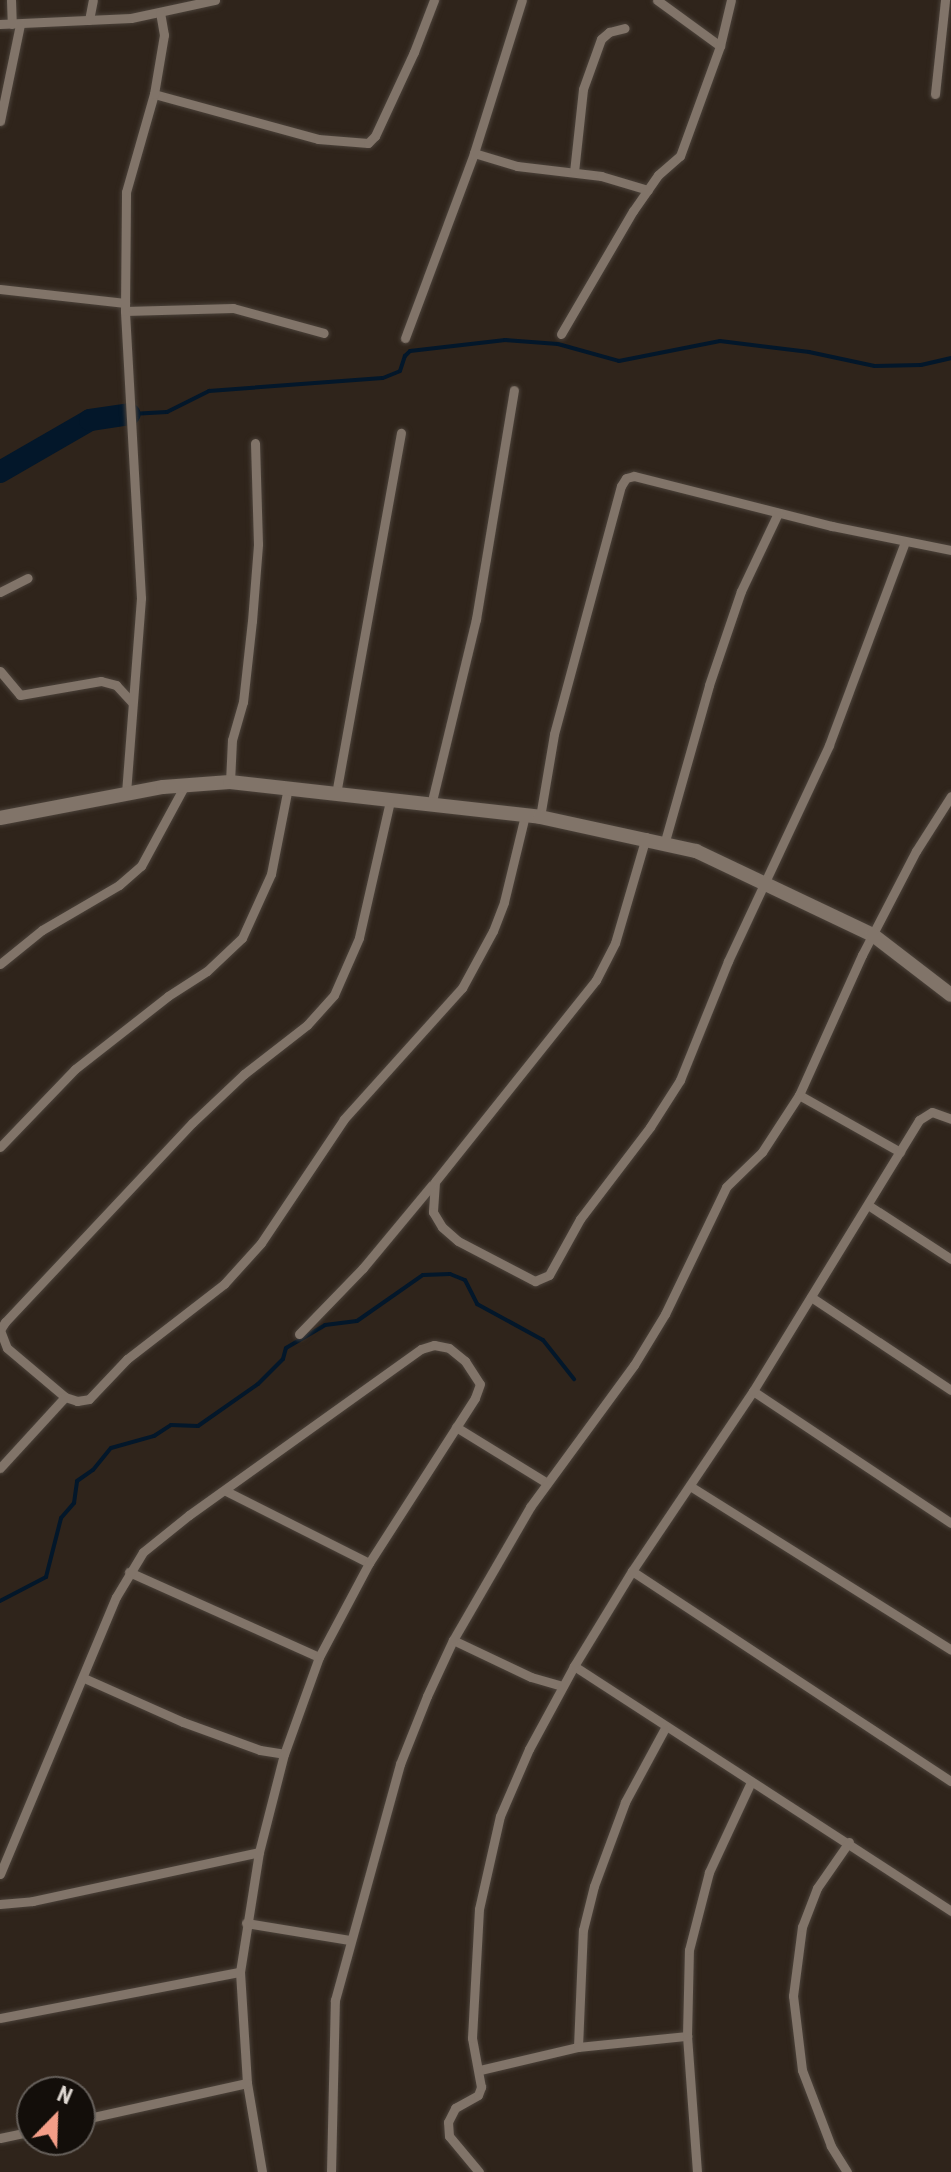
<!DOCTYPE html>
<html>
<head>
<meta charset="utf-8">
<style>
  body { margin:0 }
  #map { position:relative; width:951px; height:2172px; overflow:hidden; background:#2f241b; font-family:"Roboto Condensed",sans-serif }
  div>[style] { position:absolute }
  .stream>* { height:4px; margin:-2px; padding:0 2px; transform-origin:2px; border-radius:2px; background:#03172a }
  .river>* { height:22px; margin:-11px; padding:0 11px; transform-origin:11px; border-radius:11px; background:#03172a }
  .roads { filter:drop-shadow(0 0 2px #4b423a) drop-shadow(0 0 2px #4b423a) }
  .street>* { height:9px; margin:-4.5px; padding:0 4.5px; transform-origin:4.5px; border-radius:4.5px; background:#817469 }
  .secondary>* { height:14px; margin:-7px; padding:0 7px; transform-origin:7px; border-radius:7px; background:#817469 }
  span { translate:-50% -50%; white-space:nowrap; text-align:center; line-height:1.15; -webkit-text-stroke:8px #130e0a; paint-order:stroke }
  .north { position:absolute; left:16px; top:2076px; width:80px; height:80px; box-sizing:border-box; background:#130e0a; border:2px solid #655f5a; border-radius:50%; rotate:23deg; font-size:22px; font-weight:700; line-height:32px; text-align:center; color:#dfd8d2 }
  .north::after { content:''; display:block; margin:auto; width:28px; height:36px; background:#f49e88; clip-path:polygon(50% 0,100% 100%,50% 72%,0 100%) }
</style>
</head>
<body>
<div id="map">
  <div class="stream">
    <i style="left:131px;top:414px;width:36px;rotate:-3deg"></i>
    <i style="left:167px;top:412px;width:47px;rotate:-26.6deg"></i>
    <i style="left:209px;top:391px;width:174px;rotate:-4.3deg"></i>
    <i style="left:383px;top:378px;width:18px;rotate:-22deg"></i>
    <i style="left:400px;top:371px;width:16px;rotate:-72deg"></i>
    <i style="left:405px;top:356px;width:7px;rotate:-45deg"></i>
    <i style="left:410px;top:351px;width:96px;rotate:-6.6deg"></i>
    <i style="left:505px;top:340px;width:53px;rotate:4.3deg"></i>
    <i style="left:558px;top:344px;width:63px;rotate:15.6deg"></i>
    <i style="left:619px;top:361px;width:103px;rotate:-11.2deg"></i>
    <i style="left:720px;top:341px;width:90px;rotate:7deg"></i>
    <i style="left:809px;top:352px;width:67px;rotate:12deg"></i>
    <i style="left:875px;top:366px;width:46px;rotate:-1.2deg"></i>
    <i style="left:921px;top:365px;width:31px;rotate:-13deg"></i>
    <i style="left:0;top:1601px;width:52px;rotate:-27.6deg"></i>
    <i style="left:46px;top:1577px;width:61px;rotate:-75.7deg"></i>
    <i style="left:61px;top:1518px;width:20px;rotate:-49deg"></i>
    <i style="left:74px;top:1503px;width:22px;rotate:-82deg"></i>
    <i style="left:77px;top:1481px;width:19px;rotate:-35deg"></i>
    <i style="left:93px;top:1470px;width:28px;rotate:-51deg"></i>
    <i style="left:111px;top:1448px;width:45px;rotate:-15.6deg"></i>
    <i style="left:154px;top:1436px;width:20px;rotate:-33deg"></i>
    <i style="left:171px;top:1425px;width:27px;rotate:2deg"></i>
    <i style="left:198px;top:1426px;width:73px;rotate:-35deg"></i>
    <i style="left:258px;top:1384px;width:35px;rotate:-45deg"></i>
    <i style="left:283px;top:1359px;width:11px;rotate:-75deg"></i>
    <i style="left:286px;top:1348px;width:45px;rotate:-30.5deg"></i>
    <i style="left:325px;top:1325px;width:32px;rotate:-7deg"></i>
    <i style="left:357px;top:1321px;width:80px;rotate:-34.9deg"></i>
    <i style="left:423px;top:1275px;width:27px;rotate:-2deg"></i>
    <i style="left:450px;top:1274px;width:16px;rotate:22deg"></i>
    <i style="left:465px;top:1280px;width:27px;rotate:63deg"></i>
    <i style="left:477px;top:1304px;width:75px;rotate:28.6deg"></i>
    <i style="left:543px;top:1340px;width:50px;rotate:51.5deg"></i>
  </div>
  <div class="river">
    <i style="left:0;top:472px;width:104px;rotate:-30deg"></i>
    <i style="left:90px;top:420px;width:40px;rotate:-8.5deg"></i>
  </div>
  <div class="roads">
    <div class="street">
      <i style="left:11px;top:0;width:24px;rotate:88deg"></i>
      <i style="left:657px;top:0;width:78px;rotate:36.1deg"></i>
      <i style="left:89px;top:20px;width:20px;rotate:-79deg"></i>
      <i style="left:0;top:24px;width:131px;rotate:-2.6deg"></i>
      <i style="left:131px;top:18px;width:86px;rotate:-12.1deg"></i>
      <i style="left:154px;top:94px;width:170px;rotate:15.3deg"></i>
      <i style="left:318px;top:139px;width:50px;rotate:4.6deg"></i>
      <i style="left:368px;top:143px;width:10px;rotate:-45deg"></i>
      <i style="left:375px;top:136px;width:93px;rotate:-65.1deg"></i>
      <i style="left:414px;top:52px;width:56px;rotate:-69deg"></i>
      <i style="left:935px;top:94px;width:95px;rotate:-83.9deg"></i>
      <i style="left:0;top:121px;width:99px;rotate:-78.3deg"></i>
      <i style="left:474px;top:153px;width:45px;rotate:16.8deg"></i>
      <i style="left:517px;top:166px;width:85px;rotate:6.8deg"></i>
      <i style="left:601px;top:176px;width:49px;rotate:16.6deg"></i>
      <i style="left:574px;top:172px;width:83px;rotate:-83.8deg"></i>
      <i style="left:583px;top:89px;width:53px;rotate:-70.2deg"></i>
      <i style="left:601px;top:39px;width:11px;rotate:-41deg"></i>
      <i style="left:609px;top:32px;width:16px;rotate:-14deg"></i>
      <i style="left:0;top:289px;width:126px;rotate:6.4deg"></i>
      <i style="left:125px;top:311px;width:108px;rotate:-1.6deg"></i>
      <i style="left:233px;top:308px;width:94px;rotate:15.4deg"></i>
      <i style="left:561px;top:334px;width:143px;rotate:-59.7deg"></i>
      <i style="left:633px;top:211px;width:44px;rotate:-55.2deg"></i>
      <i style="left:658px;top:175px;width:29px;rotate:-41deg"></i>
      <i style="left:680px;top:156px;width:117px;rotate:-70deg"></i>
      <i style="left:720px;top:46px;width:47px;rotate:-76.6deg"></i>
      <i style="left:405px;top:338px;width:197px;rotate:-69.5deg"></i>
      <i style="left:474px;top:153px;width:160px;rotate:-72.6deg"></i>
      <i style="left:0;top:592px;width:31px;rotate:-27deg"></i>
      <i style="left:0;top:671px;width:31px;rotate:50deg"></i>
      <i style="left:20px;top:695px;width:82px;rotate:-9.8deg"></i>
      <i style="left:101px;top:681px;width:16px;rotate:15deg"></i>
      <i style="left:116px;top:685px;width:23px;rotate:47deg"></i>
      <i style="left:230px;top:782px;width:42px;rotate:-87.3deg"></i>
      <i style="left:232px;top:740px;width:40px;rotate:-74deg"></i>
      <i style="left:243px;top:702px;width:81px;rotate:-83.7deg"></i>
      <i style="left:252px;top:621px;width:77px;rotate:-85.5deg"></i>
      <i style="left:258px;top:544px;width:101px;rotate:-91.7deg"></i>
      <i style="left:126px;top:793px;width:196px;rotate:-85.6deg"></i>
      <i style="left:141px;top:598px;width:287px;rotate:-93.2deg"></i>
      <i style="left:125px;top:311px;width:119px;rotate:-89.5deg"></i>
      <i style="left:126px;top:192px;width:102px;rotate:-74.1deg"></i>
      <i style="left:154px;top:94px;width:60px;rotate:-80.4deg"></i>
      <i style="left:164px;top:35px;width:22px;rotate:-100deg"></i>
      <i style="left:336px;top:794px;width:367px;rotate:-79.8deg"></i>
      <i style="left:390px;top:801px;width:140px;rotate:102.8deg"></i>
      <i style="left:359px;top:938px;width:62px;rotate:113.7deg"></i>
      <i style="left:334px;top:995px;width:40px;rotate:132deg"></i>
      <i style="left:307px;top:1025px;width:80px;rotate:142.1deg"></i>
      <i style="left:244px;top:1074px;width:71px;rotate:136.7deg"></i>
      <i style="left:192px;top:1123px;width:273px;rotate:133.2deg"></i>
      <i style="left:5px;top:1322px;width:9px;rotate:122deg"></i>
      <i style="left:0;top:1330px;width:19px;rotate:69deg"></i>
      <i style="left:7px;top:1348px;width:76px;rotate:40.2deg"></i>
      <i style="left:65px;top:1397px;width:13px;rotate:18deg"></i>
      <i style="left:77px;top:1401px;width:12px;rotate:-9deg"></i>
      <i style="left:89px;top:1399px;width:55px;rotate:-46.5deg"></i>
      <i style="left:127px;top:1359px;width:123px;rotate:-37.7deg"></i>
      <i style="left:224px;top:1284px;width:55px;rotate:-47.9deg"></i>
      <i style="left:261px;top:1243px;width:149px;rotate:-56.2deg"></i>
      <i style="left:344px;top:1119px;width:176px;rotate:-48deg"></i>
      <i style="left:462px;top:988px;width:65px;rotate:-61.5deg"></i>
      <i style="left:493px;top:931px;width:31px;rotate:-69deg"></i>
      <i style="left:504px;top:902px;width:89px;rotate:-76.4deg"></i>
      <i style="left:431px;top:805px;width:191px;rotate:-76.4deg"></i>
      <i style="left:476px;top:619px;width:232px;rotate:-80.6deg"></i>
      <i style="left:540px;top:817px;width:84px;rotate:-80.4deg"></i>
      <i style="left:554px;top:734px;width:257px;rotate:-74.9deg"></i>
      <i style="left:621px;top:486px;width:9px;rotate:-58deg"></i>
      <i style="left:626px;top:478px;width:8px;rotate:-14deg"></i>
      <i style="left:634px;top:476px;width:204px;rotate:14.2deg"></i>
      <i style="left:832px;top:526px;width:121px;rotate:11.4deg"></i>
      <i style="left:646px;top:837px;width:110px;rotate:106.3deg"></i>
      <i style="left:615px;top:943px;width:42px;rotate:117.2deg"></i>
      <i style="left:596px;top:980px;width:258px;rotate:128.6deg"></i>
      <i style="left:435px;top:1182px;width:30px;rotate:94deg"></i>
      <i style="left:433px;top:1212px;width:17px;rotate:59deg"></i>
      <i style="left:442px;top:1227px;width:21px;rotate:41deg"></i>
      <i style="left:458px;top:1241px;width:87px;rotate:27.5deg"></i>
      <i style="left:535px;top:1281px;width:15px;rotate:-23deg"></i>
      <i style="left:549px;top:1275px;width:64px;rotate:-61deg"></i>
      <i style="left:580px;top:1219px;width:116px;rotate:-52.7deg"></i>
      <i style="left:650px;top:1127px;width:56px;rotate:-57.4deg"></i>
      <i style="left:680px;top:1080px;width:128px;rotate:-68deg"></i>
      <i style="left:728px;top:961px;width:238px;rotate:-64.9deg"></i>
      <i style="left:829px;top:745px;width:217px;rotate:-69.5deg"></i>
      <i style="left:665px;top:841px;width:162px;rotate:-74.2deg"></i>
      <i style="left:709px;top:685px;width:99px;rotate:-71.2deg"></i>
      <i style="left:741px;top:591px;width:86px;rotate:-64.6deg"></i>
      <i style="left:0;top:964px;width:54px;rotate:-39deg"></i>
      <i style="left:42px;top:930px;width:89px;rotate:-30.3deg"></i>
      <i style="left:119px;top:885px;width:29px;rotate:-41deg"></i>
      <i style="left:141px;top:866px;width:92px;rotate:-61.5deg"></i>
      <i style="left:799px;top:1095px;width:116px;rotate:29.4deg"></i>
      <i style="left:0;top:1147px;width:108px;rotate:-46.1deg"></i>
      <i style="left:75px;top:1069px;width:118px;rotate:-38.1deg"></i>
      <i style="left:168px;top:996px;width:46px;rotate:-32.7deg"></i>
      <i style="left:207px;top:971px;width:48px;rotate:-43.3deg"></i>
      <i style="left:242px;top:938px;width:70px;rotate:-65.6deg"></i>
      <i style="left:271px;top:874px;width:89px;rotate:-78.9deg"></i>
      <i style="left:868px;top:1205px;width:99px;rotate:33deg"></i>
      <i style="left:811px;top:1297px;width:168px;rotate:33.6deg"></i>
      <i style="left:299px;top:1334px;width:92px;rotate:-45.9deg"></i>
      <i style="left:363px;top:1268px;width:108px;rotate:-50.3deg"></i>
      <i style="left:753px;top:1391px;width:238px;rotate:33.7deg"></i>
      <i style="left:456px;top:1427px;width:107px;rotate:31.6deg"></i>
      <i style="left:0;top:1468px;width:96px;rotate:-47.5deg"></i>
      <i style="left:690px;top:1486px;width:308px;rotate:32.1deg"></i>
      <i style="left:226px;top:1491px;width:160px;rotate:26.7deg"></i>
      <i style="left:632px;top:1571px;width:382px;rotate:33.4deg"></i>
      <i style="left:129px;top:1572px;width:208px;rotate:24.1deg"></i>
      <i style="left:453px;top:1640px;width:86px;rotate:25.4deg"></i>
      <i style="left:531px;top:1677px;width:33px;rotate:16deg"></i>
      <i style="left:574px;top:1666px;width:450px;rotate:33deg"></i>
      <i style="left:84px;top:1678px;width:108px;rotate:24deg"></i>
      <i style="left:183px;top:1722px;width:82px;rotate:20deg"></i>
      <i style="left:260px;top:1750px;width:24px;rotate:9deg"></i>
      <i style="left:0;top:1874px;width:300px;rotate:-67.3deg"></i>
      <i style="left:116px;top:1597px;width:52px;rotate:-59deg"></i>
      <i style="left:143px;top:1552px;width:59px;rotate:-38.8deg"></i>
      <i style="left:189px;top:1515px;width:285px;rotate:-35.6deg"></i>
      <i style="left:421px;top:1349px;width:14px;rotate:-17deg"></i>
      <i style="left:434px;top:1345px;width:15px;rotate:11deg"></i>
      <i style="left:449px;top:1348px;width:21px;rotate:39deg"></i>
      <i style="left:465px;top:1361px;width:27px;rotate:57deg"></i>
      <i style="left:480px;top:1384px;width:15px;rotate:110deg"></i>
      <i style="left:475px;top:1398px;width:196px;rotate:122.7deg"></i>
      <i style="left:369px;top:1563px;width:106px;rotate:118deg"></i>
      <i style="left:319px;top:1657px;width:103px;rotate:109.8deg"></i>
      <i style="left:284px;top:1754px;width:101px;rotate:104.3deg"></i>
      <i style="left:259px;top:1852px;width:121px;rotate:99deg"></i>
      <i style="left:240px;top:1972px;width:111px;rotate:86.4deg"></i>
      <i style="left:247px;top:2083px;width:90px;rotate:80.4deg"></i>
      <i style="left:0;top:1904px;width:33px;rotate:-5deg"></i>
      <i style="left:33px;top:1901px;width:231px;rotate:-12.2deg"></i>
      <i style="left:246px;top:1923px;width:105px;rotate:9.3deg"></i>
      <i style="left:0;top:2018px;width:244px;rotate:-10.9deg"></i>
      <i style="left:578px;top:2047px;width:117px;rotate:-87.6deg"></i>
      <i style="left:583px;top:1930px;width:45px;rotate:-76deg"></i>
      <i style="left:594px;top:1886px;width:90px;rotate:-69.7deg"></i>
      <i style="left:625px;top:1802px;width:84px;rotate:-61.6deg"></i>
      <i style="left:480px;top:2070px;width:101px;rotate:-13.2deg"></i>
      <i style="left:578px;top:2047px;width:110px;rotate:-5.8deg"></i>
      <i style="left:80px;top:2120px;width:171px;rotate:-12.5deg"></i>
      <i style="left:0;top:2138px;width:33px;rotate:-12deg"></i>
      <i style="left:331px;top:2172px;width:172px;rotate:-88.7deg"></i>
      <i style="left:335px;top:2000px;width:245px;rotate:-74.6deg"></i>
      <i style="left:400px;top:1764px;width:73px;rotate:-68.3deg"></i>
      <i style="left:427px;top:1696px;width:62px;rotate:-65.1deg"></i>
      <i style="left:453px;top:1640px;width:154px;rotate:-59.9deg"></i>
      <i style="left:530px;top:1507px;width:176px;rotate:-53.8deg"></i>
      <i style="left:634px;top:1365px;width:60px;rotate:-58.7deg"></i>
      <i style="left:665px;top:1314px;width:141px;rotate:-64.3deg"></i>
      <i style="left:726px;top:1187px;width:50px;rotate:-44.2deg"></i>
      <i style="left:762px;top:1152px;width:68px;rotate:-57deg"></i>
      <i style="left:799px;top:1095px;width:154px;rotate:-65.8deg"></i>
      <i style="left:862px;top:955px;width:117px;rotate:-62.6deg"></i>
      <i style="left:916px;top:851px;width:65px;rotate:-57.5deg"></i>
      <i style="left:479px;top:2172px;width:47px;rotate:-129.8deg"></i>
      <i style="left:449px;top:2136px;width:14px;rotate:-94deg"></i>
      <i style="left:448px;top:2122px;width:16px;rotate:-63deg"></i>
      <i style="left:455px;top:2108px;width:26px;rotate:-29deg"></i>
      <i style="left:478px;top:2095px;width:9px;rotate:-69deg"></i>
      <i style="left:481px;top:2087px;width:50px;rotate:-100.4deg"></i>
      <i style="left:472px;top:2038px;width:129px;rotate:-86.9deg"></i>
      <i style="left:479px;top:1909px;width:95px;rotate:-77.3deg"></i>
      <i style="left:500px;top:1816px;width:73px;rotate:-66.6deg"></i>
      <i style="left:529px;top:1749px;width:94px;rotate:-61.5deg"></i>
      <i style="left:574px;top:1666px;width:111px;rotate:-58.6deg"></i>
      <i style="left:632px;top:1571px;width:217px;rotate:-56.1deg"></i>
      <i style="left:753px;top:1391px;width:318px;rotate:-58.5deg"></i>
      <i style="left:919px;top:1120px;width:15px;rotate:-32deg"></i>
      <i style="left:932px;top:1112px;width:20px;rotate:20deg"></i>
      <i style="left:697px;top:2172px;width:136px;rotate:-94.2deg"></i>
      <i style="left:687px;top:2036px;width:86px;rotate:-88.7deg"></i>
      <i style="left:689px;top:1950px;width:81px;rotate:-75.6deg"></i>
      <i style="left:709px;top:1872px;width:99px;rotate:-65deg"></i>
      <i style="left:847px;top:2172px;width:31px;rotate:-122deg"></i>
      <i style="left:831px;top:2146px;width:81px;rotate:-110.9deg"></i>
      <i style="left:802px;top:2070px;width:75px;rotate:-96.9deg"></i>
      <i style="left:793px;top:1996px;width:70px;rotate:-82.6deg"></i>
      <i style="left:802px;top:1927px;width:42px;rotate:-69deg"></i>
      <i style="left:817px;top:1888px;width:56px;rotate:-55.2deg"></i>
    </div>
    <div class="secondary">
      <i style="left:0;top:818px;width:166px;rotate:-10.8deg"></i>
      <i style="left:163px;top:787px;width:67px;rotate:-4.3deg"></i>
      <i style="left:230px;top:782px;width:312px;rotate:6.4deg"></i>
      <i style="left:540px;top:817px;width:160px;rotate:12.3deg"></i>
      <i style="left:696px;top:851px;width:196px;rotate:25.4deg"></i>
      <i style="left:873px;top:935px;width:98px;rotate:37.6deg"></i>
    </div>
  </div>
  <div class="north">N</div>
</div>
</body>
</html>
